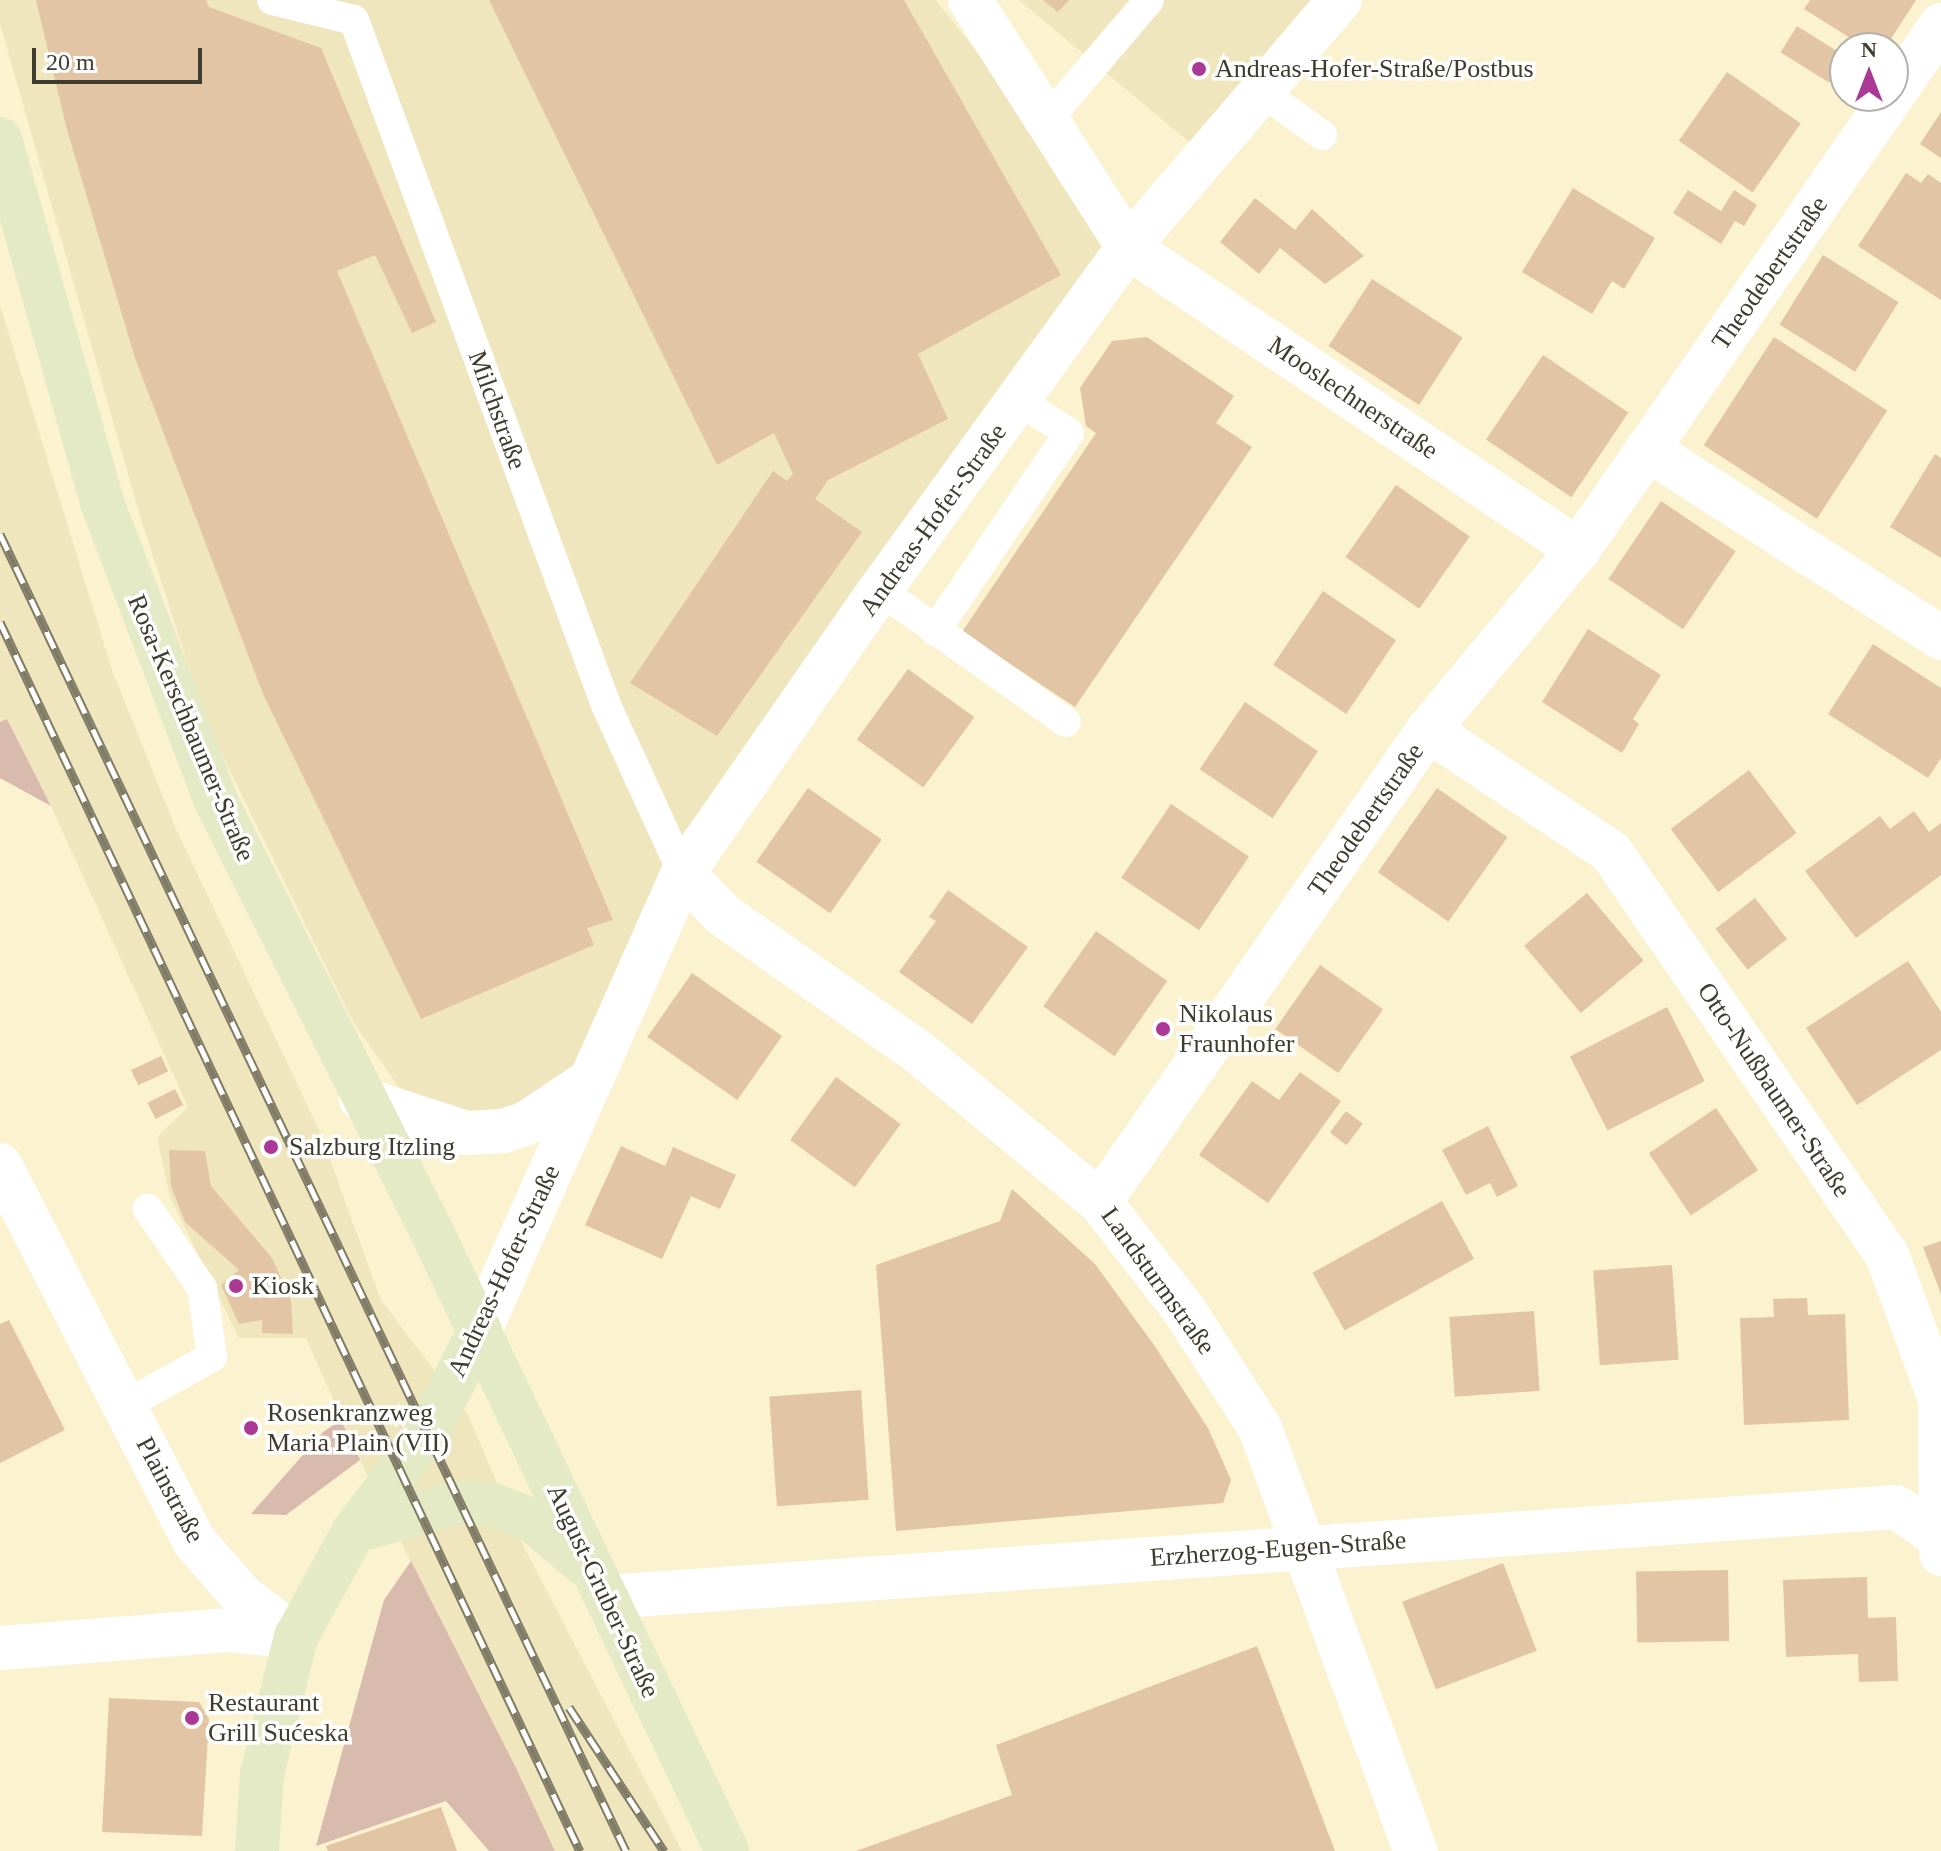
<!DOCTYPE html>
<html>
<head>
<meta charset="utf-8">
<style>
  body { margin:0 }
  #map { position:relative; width:1941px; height:1851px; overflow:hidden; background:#fbf2d0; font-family:Georgia,serif }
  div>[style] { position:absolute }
  .built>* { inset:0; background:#efe6bd }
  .green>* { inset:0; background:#d8bbad }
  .building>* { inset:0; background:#e2c5a4; transform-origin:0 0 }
  .lane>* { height:30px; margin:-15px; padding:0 15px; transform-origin:15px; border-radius:15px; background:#fff }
  .street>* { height:44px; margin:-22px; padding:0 22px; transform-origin:22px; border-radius:22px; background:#fff }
  .secondary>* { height:44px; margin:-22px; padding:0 22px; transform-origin:22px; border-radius:22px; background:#e3eac5 }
  .rail>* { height:9px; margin-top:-4.5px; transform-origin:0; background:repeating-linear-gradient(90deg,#fff 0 18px,#807b66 0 36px); box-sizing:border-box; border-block:2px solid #807b66 }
  .dots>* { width:22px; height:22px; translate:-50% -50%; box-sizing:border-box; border:4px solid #fff; border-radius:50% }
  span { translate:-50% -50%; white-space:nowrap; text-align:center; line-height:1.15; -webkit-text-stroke:7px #fff; paint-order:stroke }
  .poi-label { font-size:26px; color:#3f3b2e }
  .left { translate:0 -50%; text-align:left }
  .street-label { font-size:26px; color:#3f3b2e }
  .north { position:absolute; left:1829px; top:32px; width:80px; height:80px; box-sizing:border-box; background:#fff; border:2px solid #b2b1ab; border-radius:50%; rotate:0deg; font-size:22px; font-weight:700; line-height:32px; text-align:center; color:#3f3b2e }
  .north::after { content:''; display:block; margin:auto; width:28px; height:36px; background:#aa3995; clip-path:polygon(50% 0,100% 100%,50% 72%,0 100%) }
  .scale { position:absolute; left:32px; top:48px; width:170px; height:36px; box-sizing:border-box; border:4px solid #3f3b2e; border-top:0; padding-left:10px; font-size:24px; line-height:28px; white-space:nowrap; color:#3f3b2e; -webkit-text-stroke:6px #fff; paint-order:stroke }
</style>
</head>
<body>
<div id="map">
  <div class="built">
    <i style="clip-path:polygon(0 0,936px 0,1128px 247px,840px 649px,588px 1082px,515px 1115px,442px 1121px,398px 1086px,353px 1022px,208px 726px,140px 516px,0 24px)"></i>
    <i style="clip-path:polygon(1019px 0,1340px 0,1206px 156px)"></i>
    <i style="clip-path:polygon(0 305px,112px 670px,176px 829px,320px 1132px,381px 1300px,468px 1415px,525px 1549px,682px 1851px,555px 1851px,360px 1460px,306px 1338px,239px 1338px,170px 1197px,157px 1137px,188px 1107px,51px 806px,7px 719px,0 722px)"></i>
  </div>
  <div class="green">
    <i style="clip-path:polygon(7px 719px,51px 806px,0 778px,0 722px)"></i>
    <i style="clip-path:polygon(341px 1420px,360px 1460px,286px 1515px,251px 1514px,323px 1432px)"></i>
    <i style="clip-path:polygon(411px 1561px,515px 1766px,555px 1851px,489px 1851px,446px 1801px,316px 1846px,384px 1600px)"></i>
  </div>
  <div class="building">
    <i style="clip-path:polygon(36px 0,206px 0,209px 7px,321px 48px,436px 322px,412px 333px,375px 255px,337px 271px,613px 920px,587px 928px,594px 945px,421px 1019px,263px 694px,135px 358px,67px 130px)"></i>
    <i style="clip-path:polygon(489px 0,904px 0,1061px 275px,918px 354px,948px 419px,828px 480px,815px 499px,862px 532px,717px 736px,630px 683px,773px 471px,787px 481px,793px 474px,774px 433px,717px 465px)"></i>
    <i style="clip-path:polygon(1043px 0,1069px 0,1058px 12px)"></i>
    <i style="clip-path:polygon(1810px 0,1916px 0,1885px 48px,1866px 48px,1804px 9px)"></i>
    <i style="left:1797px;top:26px;width:57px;height:31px;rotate:32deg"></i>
    <i style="left:1727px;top:72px;width:90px;height:84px;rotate:35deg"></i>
    <i style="clip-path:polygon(1941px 112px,1941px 158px,1920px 144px)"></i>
    <i style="clip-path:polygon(1906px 173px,1921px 183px,1928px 174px,1941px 183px,1941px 300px,1858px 246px)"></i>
    <i style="clip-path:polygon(1573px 188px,1655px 238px,1624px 289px,1612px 281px,1592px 314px,1522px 272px)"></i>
    <i style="clip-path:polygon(1688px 190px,1721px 211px,1734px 190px,1757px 205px,1744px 226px,1735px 221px,1721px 244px,1673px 213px)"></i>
    <i style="clip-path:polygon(1255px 198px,1295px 230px,1312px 209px,1364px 256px,1325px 284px,1280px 248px,1259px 274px,1220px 242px)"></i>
    <i style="left:1823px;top:255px;width:89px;height:82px;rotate:32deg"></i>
    <i style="left:1372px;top:279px;width:108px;height:80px;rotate:33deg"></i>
    <i style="clip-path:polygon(1147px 337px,1234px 396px,1216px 423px,1252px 447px,1075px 707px,962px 632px,1096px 433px,1086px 426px,1080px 388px,1112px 341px)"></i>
    <i style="left:1774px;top:337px;width:135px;height:129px;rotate:33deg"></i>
    <i style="left:1543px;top:355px;width:103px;height:102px;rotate:34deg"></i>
    <i style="clip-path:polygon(1935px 454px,1941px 458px,1941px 558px,1890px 527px)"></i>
    <i style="left:1396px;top:485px;width:90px;height:88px;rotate:35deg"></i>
    <i style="left:1661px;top:501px;width:90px;height:94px;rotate:34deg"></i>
    <i style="left:1323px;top:591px;width:88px;height:89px;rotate:34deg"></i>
    <i style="clip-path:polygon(1588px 629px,1661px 675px,1633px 719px,1639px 724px,1622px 753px,1542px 702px)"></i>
    <i style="clip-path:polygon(1873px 644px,1941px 688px,1941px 758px,1928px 778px,1828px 714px)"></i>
    <i style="left:908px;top:669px;width:82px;height:87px;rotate:36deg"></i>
    <i style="left:1245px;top:702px;width:88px;height:81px;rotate:34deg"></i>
    <i style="left:1749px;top:770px;width:79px;height:98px;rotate:53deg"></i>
    <i style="left:808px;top:788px;width:90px;height:90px;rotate:35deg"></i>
    <i style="left:1437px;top:788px;width:86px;height:103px;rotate:35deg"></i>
    <i style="left:1171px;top:804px;width:94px;height:89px;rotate:34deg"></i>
    <i style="clip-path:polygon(1914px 811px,1929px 832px,1941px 823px,1941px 875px,1856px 938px,1805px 871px,1880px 816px,1890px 829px)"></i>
    <i style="clip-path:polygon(948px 890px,1028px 947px,972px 1024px,899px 972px,936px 921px,929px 917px)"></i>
    <i style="left:1587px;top:893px;width:88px;height:82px;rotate:50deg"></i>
    <i style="left:1755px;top:898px;width:52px;height:50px;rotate:52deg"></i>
    <i style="left:1096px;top:931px;width:87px;height:92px;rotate:35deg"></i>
    <i style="clip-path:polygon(1908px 961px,1941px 1012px,1941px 1050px,1857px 1105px,1806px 1028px)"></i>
    <i style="left:1320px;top:965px;width:77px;height:78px;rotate:35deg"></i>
    <i style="left:692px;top:973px;width:110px;height:78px;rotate:35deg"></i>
    <i style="left:1667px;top:1007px;width:83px;height:109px;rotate:63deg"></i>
    <i style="left:161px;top:1056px;width:17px;height:33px;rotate:65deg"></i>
    <i style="clip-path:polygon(1300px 1072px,1341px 1101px,1268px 1203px,1199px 1155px,1252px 1081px,1279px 1100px)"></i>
    <i style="left:836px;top:1077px;width:80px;height:78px;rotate:36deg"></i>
    <i style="left:175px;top:1089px;width:18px;height:31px;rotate:63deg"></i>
    <i style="left:1716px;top:1108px;width:75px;height:81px;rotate:56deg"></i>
    <i style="left:1346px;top:1111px;width:21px;height:27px;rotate:37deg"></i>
    <i style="clip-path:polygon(1488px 1126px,1518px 1186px,1497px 1197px,1490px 1183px,1466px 1195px,1442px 1150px)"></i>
    <i style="clip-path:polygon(621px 1146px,665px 1166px,673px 1147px,736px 1175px,720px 1209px,691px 1196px,662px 1259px,585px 1225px)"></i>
    <i style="clip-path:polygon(169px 1150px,205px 1151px,211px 1186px,272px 1258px,291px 1300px,293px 1334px,262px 1333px,262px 1320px,239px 1324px,221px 1285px,239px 1270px,185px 1222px,171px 1186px)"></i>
    <i style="clip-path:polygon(1012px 1189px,1095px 1264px,1154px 1345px,1208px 1428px,1231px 1480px,1223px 1503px,896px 1531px,876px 1265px,1000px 1221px)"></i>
    <i style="left:1442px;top:1201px;width:66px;height:148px;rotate:61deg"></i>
    <i style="clip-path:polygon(1941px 1241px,1941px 1294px,1923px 1247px)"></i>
    <i style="left:1672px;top:1265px;width:95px;height:79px;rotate:86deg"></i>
    <i style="clip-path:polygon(1807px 1298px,1808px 1315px,1845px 1314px,1849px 1420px,1744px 1425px,1740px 1318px,1774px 1317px,1773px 1299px)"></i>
    <i style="left:1534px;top:1311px;width:80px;height:85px;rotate:86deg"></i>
    <i style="clip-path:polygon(9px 1320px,65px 1430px,0 1463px,0 1324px)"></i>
    <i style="left:861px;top:1390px;width:110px;height:92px;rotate:86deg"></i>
    <i style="left:1503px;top:1563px;width:94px;height:108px;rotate:69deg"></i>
    <i style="left:1728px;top:1570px;width:71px;height:92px;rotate:89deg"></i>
    <i style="clip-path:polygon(1867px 1577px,1868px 1618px,1896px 1617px,1898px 1681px,1859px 1682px,1858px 1654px,1786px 1657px,1783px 1580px)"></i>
    <i style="clip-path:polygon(1257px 1646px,1335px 1851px,856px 1851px,1012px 1795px,996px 1745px)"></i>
    <i style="clip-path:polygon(109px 1698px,199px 1702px,209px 1719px,202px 1836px,102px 1832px)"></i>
    <i style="clip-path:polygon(441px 1807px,457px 1851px,328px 1851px,326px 1846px)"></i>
  </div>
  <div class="lane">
    <i style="left:272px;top:0;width:84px;rotate:13.7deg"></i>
    <i style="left:354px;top:20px;width:730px;rotate:69.8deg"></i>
    <i style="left:606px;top:705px;width:185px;rotate:65.4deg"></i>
    <i style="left:1262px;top:92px;width:74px;rotate:35.6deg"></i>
    <i style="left:1047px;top:120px;width:157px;rotate:-49.6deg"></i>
    <i style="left:880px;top:590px;width:228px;rotate:35.4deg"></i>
    <i style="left:935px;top:631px;width:239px;rotate:-55.9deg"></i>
    <i style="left:1069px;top:433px;width:59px;rotate:-146.9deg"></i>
    <i style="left:125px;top:1405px;width:99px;rotate:-28.9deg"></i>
    <i style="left:212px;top:1357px;width:70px;rotate:-98.2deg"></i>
    <i style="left:202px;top:1288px;width:96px;rotate:-124.4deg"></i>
  </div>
  <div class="street">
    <i style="left:970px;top:0;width:293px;rotate:57.4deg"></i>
    <i style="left:1128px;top:247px;width:543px;rotate:33.95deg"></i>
    <i style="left:1893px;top:95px;width:85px;rotate:-55.6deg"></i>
    <i style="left:1647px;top:449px;width:350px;rotate:32.7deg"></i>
    <i style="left:1428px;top:730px;width:220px;rotate:33.7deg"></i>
    <i style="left:1611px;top:852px;width:488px;rotate:55.6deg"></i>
    <i style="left:1887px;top:1255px;width:153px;rotate:69.8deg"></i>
    <i style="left:1940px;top:1399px;width:155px;rotate:89.6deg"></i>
    <i style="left:683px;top:873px;width:57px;rotate:46.4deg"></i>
    <i style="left:722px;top:914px;width:243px;rotate:35.1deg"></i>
    <i style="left:921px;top:1054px;width:232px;rotate:39.6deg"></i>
    <i style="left:1100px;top:1202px;width:137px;rotate:52.1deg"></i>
    <i style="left:1184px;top:1310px;width:140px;rotate:57.2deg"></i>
    <i style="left:1260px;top:1428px;width:451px;rotate:69.8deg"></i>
    <i style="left:361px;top:1099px;width:110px;rotate:17.9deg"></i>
    <i style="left:466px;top:1133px;width:37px;rotate:-3deg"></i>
    <i style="left:503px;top:1131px;width:23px;rotate:-18deg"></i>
    <i style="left:525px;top:1124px;width:76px;rotate:-33.7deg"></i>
    <i style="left:0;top:1165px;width:423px;rotate:62.7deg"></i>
    <i style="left:194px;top:1541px;width:73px;rotate:48.9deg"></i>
    <i style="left:242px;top:1596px;width:68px;rotate:37.2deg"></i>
    <i style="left:1100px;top:1202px;width:575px;rotate:-55.2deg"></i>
    <i style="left:1428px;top:730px;width:234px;rotate:-50.2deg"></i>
    <i style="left:1578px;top:550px;width:552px;rotate:-55.33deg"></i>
    <i style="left:480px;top:1330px;width:500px;rotate:-66.05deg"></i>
    <i style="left:683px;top:873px;width:345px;rotate:-55.2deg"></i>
    <i style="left:880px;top:590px;width:423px;rotate:-54.1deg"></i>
    <i style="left:1128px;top:247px;width:326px;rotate:-49.4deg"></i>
    <i style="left:606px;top:1597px;width:1293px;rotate:-3.99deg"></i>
    <i style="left:1896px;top:1507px;width:53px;rotate:34.3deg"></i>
    <i style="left:0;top:1648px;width:231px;rotate:-4.5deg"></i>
    <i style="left:230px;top:1630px;width:66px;rotate:6.1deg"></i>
  </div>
  <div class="secondary">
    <i style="left:0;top:139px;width:380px;rotate:74.3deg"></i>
    <i style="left:103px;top:505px;width:315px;rotate:69.1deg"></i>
    <i style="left:215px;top:799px;width:499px;rotate:63.4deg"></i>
    <i style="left:438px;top:1245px;width:671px;rotate:64.5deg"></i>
    <i style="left:354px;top:1531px;width:110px;rotate:-15.3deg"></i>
    <i style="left:460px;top:1502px;width:30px;rotate:4deg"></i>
    <i style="left:490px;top:1504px;width:45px;rotate:20.9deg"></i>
    <i style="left:532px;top:1520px;width:68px;rotate:40.2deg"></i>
    <i style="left:257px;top:1851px;width:77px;rotate:-86.3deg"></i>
    <i style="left:262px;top:1774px;width:141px;rotate:-76.1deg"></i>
    <i style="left:296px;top:1637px;width:121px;rotate:-61.3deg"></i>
    <i style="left:354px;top:1531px;width:124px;rotate:-53.2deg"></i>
    <i style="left:428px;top:1432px;width:114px;rotate:-63deg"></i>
  </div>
  <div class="rail">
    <i style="left:0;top:534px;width:1458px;rotate:64.58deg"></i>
    <i style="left:0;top:622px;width:1359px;rotate:64.74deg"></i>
    <i style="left:569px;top:1707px;width:173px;rotate:56.6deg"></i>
  </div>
  <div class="dots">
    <i style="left:1199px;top:69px;background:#aa3995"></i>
    <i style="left:1163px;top:1029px;background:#aa3995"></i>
    <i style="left:271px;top:1147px;background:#aa3995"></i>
    <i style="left:236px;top:1286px;background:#aa3995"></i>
    <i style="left:251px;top:1428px;background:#aa3995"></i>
    <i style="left:192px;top:1718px;background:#aa3995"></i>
  </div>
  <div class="poi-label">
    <span class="left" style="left:1215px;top:69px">Andreas-Hofer-Straße/Postbus</span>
    <span class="left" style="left:1179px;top:1029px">Nikolaus<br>Fraunhofer</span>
    <span class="left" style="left:289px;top:1147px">Salzburg Itzling</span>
    <span class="left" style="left:252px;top:1286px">Kiosk</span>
    <span class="left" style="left:267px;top:1428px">Rosenkranzweg<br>Maria Plain (VII)</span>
    <span class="left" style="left:208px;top:1718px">Restaurant<br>Grill Sućeska</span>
  </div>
  <div class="street-label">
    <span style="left:1770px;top:273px;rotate:-55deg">Theodebertstraße</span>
    <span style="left:1353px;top:398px;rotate:34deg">Mooslechnerstraße</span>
    <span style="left:497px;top:410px;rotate:70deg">Milchstraße</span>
    <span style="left:933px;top:520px;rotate:-54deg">Andreas-Hofer-Straße</span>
    <span style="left:191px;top:728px;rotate:67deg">Rosa-Kerschbaumer-Straße</span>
    <span style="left:1366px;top:820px;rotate:-55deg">Theodebertstraße</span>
    <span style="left:1774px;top:1090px;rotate:56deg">Otto-Nußbaumer-Straße</span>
    <span style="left:504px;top:1271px;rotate:-65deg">Andreas-Hofer-Straße</span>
    <span style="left:1158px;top:1281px;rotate:54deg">Landsturmstraße</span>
    <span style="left:170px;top:1490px;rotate:62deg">Plainstraße</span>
    <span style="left:1278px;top:1549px;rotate:-4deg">Erzherzog-Eugen-Straße</span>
    <span style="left:603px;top:1591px;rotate:65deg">August-Gruber-Straße</span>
  </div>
  <div class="north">N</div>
  <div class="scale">20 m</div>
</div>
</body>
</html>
